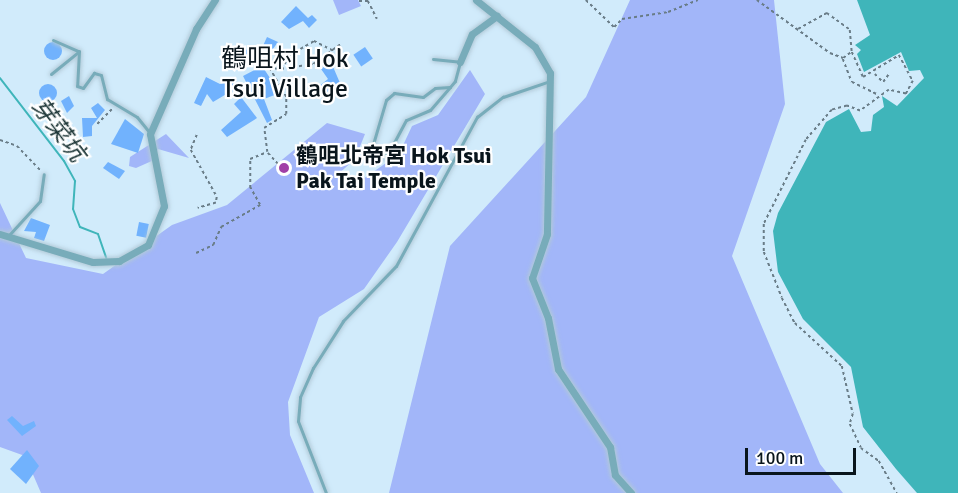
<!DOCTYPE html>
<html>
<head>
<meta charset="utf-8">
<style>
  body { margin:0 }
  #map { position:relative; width:958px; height:493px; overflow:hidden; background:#d1ebfb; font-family:Signika,"Noto Sans TC",sans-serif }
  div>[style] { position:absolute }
  .green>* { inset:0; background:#a2b6f9 }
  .water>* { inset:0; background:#3fb5ba }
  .stream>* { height:2px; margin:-1px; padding:0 1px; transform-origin:1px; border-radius:1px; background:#3fb5ba }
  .building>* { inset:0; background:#71b2fd; transform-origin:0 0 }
  .round { border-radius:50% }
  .path>* { height:1.5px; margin-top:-0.75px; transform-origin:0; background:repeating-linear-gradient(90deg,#697c87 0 3px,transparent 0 6px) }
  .roads { filter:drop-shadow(0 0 2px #b1c9d7) drop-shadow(0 0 2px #b1c9d7) }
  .lane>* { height:3px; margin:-1.5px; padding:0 1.5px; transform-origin:1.5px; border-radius:1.5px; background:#78acba }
  .street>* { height:7px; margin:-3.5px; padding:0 3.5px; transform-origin:3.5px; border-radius:3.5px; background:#78acba }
  .dots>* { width:16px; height:16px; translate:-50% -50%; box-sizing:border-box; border:3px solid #fff; border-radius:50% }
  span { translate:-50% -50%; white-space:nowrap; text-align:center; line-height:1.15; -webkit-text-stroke:4.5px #fff; paint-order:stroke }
  .poi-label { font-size:22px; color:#09151c; font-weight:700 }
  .left { translate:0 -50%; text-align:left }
  .water-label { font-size:24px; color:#1b3435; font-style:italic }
  .quarter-label { font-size:26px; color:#09151c }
  .scale { position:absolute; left:745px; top:448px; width:111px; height:27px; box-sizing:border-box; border:3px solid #09151c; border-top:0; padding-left:8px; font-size:18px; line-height:21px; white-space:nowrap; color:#09151c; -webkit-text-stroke:4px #fff; paint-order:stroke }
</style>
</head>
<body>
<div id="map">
  <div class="green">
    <i style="clip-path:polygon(333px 0,358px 0,361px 6px,339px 15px)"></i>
    <i style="clip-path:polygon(630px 0,774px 0,785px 104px,732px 256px,820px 464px,843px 493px,389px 493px,450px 246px,586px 97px)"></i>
    <i style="clip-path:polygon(470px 70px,485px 94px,397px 242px,364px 289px,319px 317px,288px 402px,290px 435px,314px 493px,41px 493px,25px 456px,0 447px,0 203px,26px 258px,103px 274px,172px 225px,227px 205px,327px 123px,365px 134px,355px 159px,335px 177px,363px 179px,399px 154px,412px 126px,438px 115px)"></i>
    <i style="clip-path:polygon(166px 134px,189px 158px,158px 149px,154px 160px,136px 168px,129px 166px,130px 157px)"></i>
  </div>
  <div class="water">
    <i style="clip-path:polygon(857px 0,958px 0,958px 493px,917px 493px,896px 469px,863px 427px,851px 367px,803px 319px,778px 272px,773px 231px,778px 213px,826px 122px,849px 109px,861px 132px,871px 131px,873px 115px,884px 107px,882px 96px,897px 106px,924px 78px,920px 70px,909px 71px,901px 52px,864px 72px,857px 54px,861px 50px,855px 45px,870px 35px)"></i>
  </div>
  <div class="stream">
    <i style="left:0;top:78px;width:105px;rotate:52.4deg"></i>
    <i style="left:64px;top:161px;width:23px;rotate:61deg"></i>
    <i style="left:75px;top:181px;width:28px;rotate:94deg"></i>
    <i style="left:73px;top:209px;width:19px;rotate:69deg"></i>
    <i style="left:80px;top:227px;width:19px;rotate:21deg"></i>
    <i style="left:98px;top:234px;width:28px;rotate:71deg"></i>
  </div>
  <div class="building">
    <i style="clip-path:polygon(296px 6px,308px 18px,312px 15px,317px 20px,309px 28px,303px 21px,289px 29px,281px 22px)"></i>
    <i style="clip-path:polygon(267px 37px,278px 42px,270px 53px,262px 48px)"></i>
    <i class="round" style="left:44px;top:42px;width:18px;height:18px"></i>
    <i style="left:365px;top:47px;width:14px;height:14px;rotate:56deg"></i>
    <i style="clip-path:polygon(248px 49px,250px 55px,260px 53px,261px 58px,245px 64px,240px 53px)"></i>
    <i style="clip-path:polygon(331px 62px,340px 83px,323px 95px,318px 87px,328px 79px,321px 69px)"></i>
    <i style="clip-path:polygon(262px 66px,280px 93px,264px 99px,272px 120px,267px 123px,243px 76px)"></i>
    <i style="clip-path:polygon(206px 77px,220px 84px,235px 80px,240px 86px,213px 102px,207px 94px,201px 106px,194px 103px)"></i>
    <i class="round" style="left:39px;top:84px;width:18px;height:18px"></i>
    <i style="clip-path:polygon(69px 96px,74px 106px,67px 113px,61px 101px)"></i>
    <i style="clip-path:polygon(241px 97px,257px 118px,227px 137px,221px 130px,241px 112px,234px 104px)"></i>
    <i style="clip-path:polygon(98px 103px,105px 110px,92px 126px,92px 136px,83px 137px,82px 118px,97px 118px,91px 108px)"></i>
    <i style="clip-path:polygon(125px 119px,144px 134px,138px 153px,111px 144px)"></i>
    <i style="clip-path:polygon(108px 162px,125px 171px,119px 179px,103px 168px)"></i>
    <i style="clip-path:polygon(31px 218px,50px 225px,44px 241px,34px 238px,36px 232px,24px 231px)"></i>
    <i style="left:139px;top:222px;width:10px;height:14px;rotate:11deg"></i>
    <i style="clip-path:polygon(12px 416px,23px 426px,34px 421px,36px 426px,22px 436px,7px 420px)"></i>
    <i style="clip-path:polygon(27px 450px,39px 466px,26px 484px,10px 469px)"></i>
  </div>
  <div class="path">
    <i style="left:586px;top:0;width:39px;rotate:44deg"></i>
    <i style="left:614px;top:27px;width:11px;rotate:-45deg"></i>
    <i style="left:622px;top:19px;width:47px;rotate:-8.7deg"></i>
    <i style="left:668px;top:12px;width:32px;rotate:-22deg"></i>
    <i style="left:757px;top:0;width:90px;rotate:36deg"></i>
    <i style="left:830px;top:53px;width:14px;rotate:21deg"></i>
    <i style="left:843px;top:58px;width:10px;rotate:-37deg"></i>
    <i style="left:359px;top:1px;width:9px"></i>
    <i style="left:368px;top:1px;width:20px;rotate:63deg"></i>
    <i style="left:798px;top:29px;width:33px;rotate:-29deg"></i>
    <i style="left:827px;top:13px;width:29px;rotate:36deg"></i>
    <i style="left:850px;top:30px;width:22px;rotate:85deg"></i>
    <i style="left:852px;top:52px;width:27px;rotate:66deg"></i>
    <i style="left:863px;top:77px;width:42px;rotate:-31.4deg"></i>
    <i style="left:899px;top:55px;width:30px;rotate:62deg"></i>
    <i style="left:913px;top:81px;width:15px;rotate:118deg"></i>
    <i style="left:906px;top:94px;width:17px;rotate:-167deg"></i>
    <i style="left:889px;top:90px;width:36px;rotate:144deg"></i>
    <i style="left:860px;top:111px;width:14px;rotate:-159deg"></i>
    <i style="left:847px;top:106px;width:16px;rotate:165deg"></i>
    <i style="left:832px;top:110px;width:40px;rotate:131deg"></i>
    <i style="left:806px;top:140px;width:94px;rotate:116.6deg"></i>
    <i style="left:764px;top:224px;width:28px;rotate:90deg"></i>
    <i style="left:764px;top:252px;width:49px;rotate:68.6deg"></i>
    <i style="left:782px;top:298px;width:28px;rotate:63deg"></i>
    <i style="left:795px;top:323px;width:64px;rotate:42.5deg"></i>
    <i style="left:842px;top:366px;width:49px;rotate:77.1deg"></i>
    <i style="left:853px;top:414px;width:10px;rotate:107deg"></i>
    <i style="left:850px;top:424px;width:26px;rotate:65deg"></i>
    <i style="left:861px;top:448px;width:22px;rotate:36deg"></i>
    <i style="left:879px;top:461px;width:37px;rotate:61deg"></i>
    <i style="left:843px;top:59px;width:25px;rotate:69deg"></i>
    <i style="left:852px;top:82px;width:28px;rotate:26deg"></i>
    <i style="left:281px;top:69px;width:32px;rotate:-9deg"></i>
    <i style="left:313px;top:64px;width:34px;rotate:-36deg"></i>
    <i style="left:875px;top:74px;width:11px;rotate:45deg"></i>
    <i style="left:883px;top:82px;width:9px;rotate:-54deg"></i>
    <i style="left:97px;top:124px;width:21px;rotate:-45deg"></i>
    <i style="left:197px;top:135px;width:16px;rotate:112deg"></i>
    <i style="left:191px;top:150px;width:54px;rotate:61deg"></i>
    <i style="left:217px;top:197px;width:6px;rotate:99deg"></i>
    <i style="left:216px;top:203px;width:19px;rotate:164deg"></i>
    <i style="left:0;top:140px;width:18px;rotate:19deg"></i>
    <i style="left:17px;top:146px;width:35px;rotate:46deg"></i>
    <i style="left:268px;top:153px;width:16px;rotate:47deg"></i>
    <i style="left:196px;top:253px;width:19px;rotate:-25deg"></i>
    <i style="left:213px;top:245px;width:20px;rotate:-66deg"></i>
    <i style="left:221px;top:227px;width:45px;rotate:-29.4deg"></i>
    <i style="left:260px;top:205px;width:20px;rotate:-120deg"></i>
    <i style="left:250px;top:188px;width:29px;rotate:-90deg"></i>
    <i style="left:250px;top:159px;width:18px;rotate:-22deg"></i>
    <i style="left:267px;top:152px;width:24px;rotate:-97deg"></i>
    <i style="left:264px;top:128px;width:26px;rotate:-32deg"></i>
    <i style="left:286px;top:114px;width:17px;rotate:-90deg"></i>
    <i style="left:286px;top:97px;width:34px;rotate:-120deg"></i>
    <i style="left:269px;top:68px;width:12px;rotate:5deg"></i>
    <i style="left:281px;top:69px;width:17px;rotate:-57deg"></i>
    <i style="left:290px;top:55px;width:28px;rotate:-30deg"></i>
    <i style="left:314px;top:41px;width:22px;rotate:27deg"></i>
  </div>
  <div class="roads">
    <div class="lane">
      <i style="left:53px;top:40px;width:27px;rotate:24deg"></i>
      <i style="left:433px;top:59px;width:27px;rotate:6deg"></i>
      <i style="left:460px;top:62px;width:20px;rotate:105deg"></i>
      <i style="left:455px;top:81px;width:8px;rotate:130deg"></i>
      <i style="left:450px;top:87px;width:30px;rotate:131deg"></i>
      <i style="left:430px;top:110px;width:26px;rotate:157deg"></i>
      <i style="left:406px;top:120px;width:40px;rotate:118deg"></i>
      <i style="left:387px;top:155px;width:11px;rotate:165deg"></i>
      <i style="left:376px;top:158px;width:9px;rotate:-126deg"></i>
      <i style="left:371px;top:151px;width:53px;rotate:-73.6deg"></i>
      <i style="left:386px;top:100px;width:11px;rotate:-41deg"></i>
      <i style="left:394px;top:93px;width:29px;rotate:8deg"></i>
      <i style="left:423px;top:97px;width:15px;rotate:-37deg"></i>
      <i style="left:435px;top:88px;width:15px;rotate:-4deg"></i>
      <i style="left:51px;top:74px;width:36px;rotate:-39deg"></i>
      <i style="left:79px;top:51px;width:35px;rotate:93deg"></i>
      <i style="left:77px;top:86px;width:6px;rotate:18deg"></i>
      <i style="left:83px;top:88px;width:19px;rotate:-54deg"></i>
      <i style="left:94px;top:73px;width:7px;rotate:16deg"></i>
      <i style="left:101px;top:75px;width:25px;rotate:76deg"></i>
      <i style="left:107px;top:99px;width:35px;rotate:31deg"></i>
      <i style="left:137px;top:117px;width:19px;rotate:51deg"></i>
      <i style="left:9px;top:235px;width:46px;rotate:-47.6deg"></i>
      <i style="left:40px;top:201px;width:27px;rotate:-82deg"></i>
      <i style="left:326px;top:493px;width:77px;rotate:-111.3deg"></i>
      <i style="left:298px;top:421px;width:24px;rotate:-85deg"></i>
      <i style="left:300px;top:397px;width:32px;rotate:-66deg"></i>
      <i style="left:313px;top:368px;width:56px;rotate:-57.4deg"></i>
      <i style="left:343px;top:321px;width:76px;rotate:-46.1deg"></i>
      <i style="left:396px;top:266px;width:170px;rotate:-61.5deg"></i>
      <i style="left:477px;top:117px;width:33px;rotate:-38deg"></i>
      <i style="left:503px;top:97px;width:50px;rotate:-18.8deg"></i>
    </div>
    <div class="street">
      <i style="left:476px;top:0;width:75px;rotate:38.5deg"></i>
      <i style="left:535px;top:47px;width:30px;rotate:60deg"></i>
      <i style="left:550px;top:73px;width:161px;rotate:91.1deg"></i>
      <i style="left:547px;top:234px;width:46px;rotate:108.8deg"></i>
      <i style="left:532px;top:278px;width:43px;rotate:68.2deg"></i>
      <i style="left:548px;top:318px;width:52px;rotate:78.9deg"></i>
      <i style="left:558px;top:369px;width:94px;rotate:56.3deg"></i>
      <i style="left:610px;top:447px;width:28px;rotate:80deg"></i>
      <i style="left:615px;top:475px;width:24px;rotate:48deg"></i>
      <i style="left:460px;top:62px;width:30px;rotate:-67deg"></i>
      <i style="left:472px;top:34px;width:31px;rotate:-36deg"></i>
      <i style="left:0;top:234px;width:97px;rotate:16.8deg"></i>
      <i style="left:93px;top:262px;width:26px;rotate:-2deg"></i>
      <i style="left:119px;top:261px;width:33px;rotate:-29deg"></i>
      <i style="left:148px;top:245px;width:42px;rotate:-67.7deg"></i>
      <i style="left:164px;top:206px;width:73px;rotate:-101deg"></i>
      <i style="left:150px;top:134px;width:115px;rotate:-66.3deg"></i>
      <i style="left:196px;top:29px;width:35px;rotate:-57deg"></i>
    </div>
  </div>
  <div class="dots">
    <i style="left:284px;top:168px;background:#a13fa6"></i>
  </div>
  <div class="poi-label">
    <span class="left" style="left:296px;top:168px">鶴咀北帝宮 Hok Tsui<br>Pak Tai Temple</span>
  </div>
  <div class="water-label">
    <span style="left:58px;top:130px;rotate:53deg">芽菜坑</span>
  </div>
  <div class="quarter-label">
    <span style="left:285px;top:75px">鶴咀村 Hok<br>Tsui Village</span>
  </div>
  <div class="scale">100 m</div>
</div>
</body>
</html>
